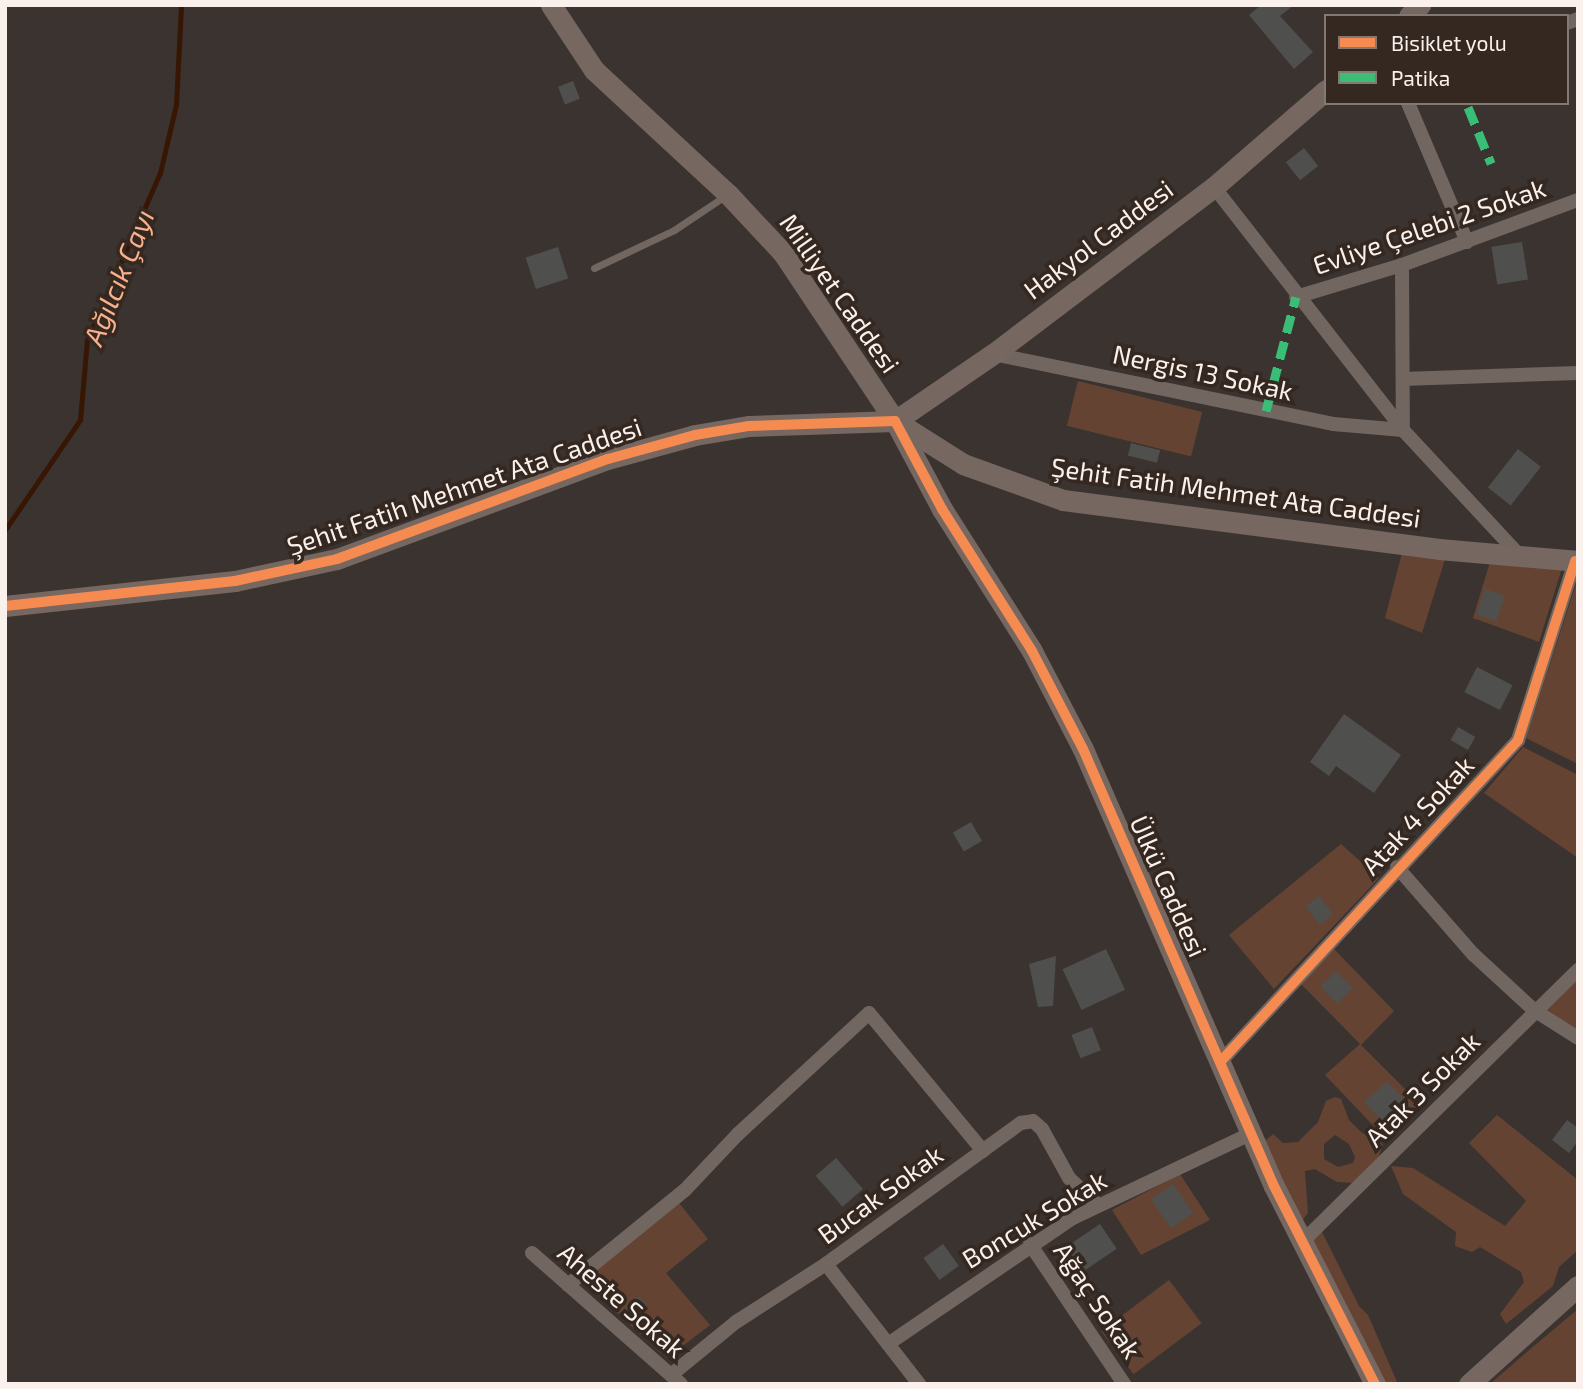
<!DOCTYPE html>
<html>
<head>
<meta charset="utf-8">
<style>
  body { margin:0 }
  #map { position:relative; width:1583px; height:1389px; overflow:hidden; background:#3b3330; font-family:"Exo 2",sans-serif }
  div>[style] { position:absolute }
  .green>* { inset:0; background:#654333; transform-origin:0 0 }
  .stream>* { height:4.5px; margin:-2.25px; padding:0 2.25px; transform-origin:2.25px; border-radius:2.25px; background:#381604 }
  .building>* { inset:0; background:#4f4f4d; transform-origin:0 0 }
  .lane>* { height:7px; margin:-3.5px; padding:0 3.5px; transform-origin:3.5px; border-radius:3.5px; background:#726660 }
  .street>* { height:14px; margin:-7px; padding:0 7px; transform-origin:7px; border-radius:7px; background:#726660 }
  .secondary>* { height:21px; margin:-10.5px; padding:0 10.5px; transform-origin:10.5px; border-radius:10.5px; background:#766760 }
  .quiet>* { height:9px; margin-top:-4.5px; transform-origin:0; background:repeating-linear-gradient(90deg,#3abd76 0 18px,transparent 0 27px) }
  .cycleway>* { height:10px; margin:-5px; padding:0 5px; transform-origin:5px; border-radius:5px; background:#f68b52 }
  span { translate:-50% -50%; white-space:nowrap; text-align:center; line-height:1.15; -webkit-text-stroke:7px #352821; paint-order:stroke }
  .street-label { font-size:26px; color:#faf1ec }
  .water-label { font-size:28px; color:#f8b18d; font-style:italic }
  .frame { position:absolute; inset:0; border:7px solid #faf1ec; pointer-events:none }
  .legend { position:absolute; left:1324px; top:14px; width:245px; height:91px; box-sizing:border-box; background:#352821; border:2px solid #847872; margin:0; padding:9px 12px; list-style:none; font-size:21px; color:#faf1ec }
  .legend li { display:flex; align-items:center; gap:14px; height:35px }
  .legend b { width:35px; border:2px solid #847872 }
</style>
</head>
<body>
<div id="map">
  <div class="green">
    <i style="left:1078px;top:381px;width:128px;height:46px;rotate:14deg"></i>
    <i style="clip-path:polygon(1403px 549px,1446px 556px,1422px 633px,1385px 618px)"></i>
    <i style="clip-path:polygon(1490px 562px,1562px 568px,1539px 642px,1473px 618px)"></i>
    <i style="clip-path:polygon(1578px 578px,1578px 764px,1526px 738px)"></i>
    <i style="clip-path:polygon(1523px 747px,1578px 775px,1578px 858px,1484px 793px)"></i>
    <i style="clip-path:polygon(1341px 844px,1379px 878px,1274px 989px,1229px 935px)"></i>
    <i style="clip-path:polygon(1333px 948px,1394px 1011px,1361px 1045px,1423px 1107px,1388px 1141px,1325px 1075px,1360px 1044px,1300px 983px)"></i>
    <i style="clip-path:polygon(1578px 976px,1578px 1032px,1544px 1007px)"></i>
    <i style="clip-path:polygon(evenodd,1335px 1097px,1341px 1099px,1349px 1120px,1361px 1132px,1383px 1144px,1378px 1159px,1355px 1183px,1337px 1182px,1315px 1169px,1305px 1171px,1308px 1213px,1301px 1222px,1264px 1142px,1273px 1134px,1283px 1143px,1298px 1142px,1318px 1122px,1326px 1101px,1335px 1097px,1335px 1135px,1349px 1144px,1355px 1157px,1353px 1163px,1338px 1167px,1324px 1159px,1324px 1144px,1335px 1135px)"></i>
    <i style="clip-path:polygon(1497px 1115px,1578px 1180px,1578px 1250px,1559px 1267px,1553px 1286px,1506px 1324px,1500px 1314px,1524px 1282px,1521px 1272px,1480px 1247px,1472px 1252px,1455px 1246px,1456px 1232px,1403px 1194px,1391px 1166px,1413px 1168px,1505px 1226px,1526px 1201px,1469px 1143px)"></i>
    <i style="clip-path:polygon(1180px 1174px,1210px 1220px,1141px 1255px,1112px 1210px)"></i>
    <i style="clip-path:polygon(679px 1203px,708px 1239px,666px 1273px,710px 1325px,667px 1358px,582px 1281px)"></i>
    <i style="clip-path:polygon(1320px 1228px,1359px 1306px,1368px 1315px,1398px 1384px,1385px 1384px,1374px 1365px,1309px 1231px)"></i>
    <i style="left:1169px;top:1280px;width:54px;height:85px;rotate:53deg"></i>
    <i style="clip-path:polygon(1578px 1309px,1578px 1384px,1490px 1384px,1535px 1345px)"></i>
  </div>
  <div class="stream">
    <i style="left:5px;top:530px;width:133px;rotate:-55.7deg"></i>
    <i style="left:80px;top:420px;width:80px;rotate:-85deg"></i>
    <i style="left:87px;top:340px;width:182px;rotate:-66.4deg"></i>
    <i style="left:160px;top:173px;width:70px;rotate:-76.8deg"></i>
    <i style="left:176px;top:105px;width:100px;rotate:-87.1deg"></i>
  </div>
  <div class="building">
    <i style="clip-path:polygon(1261px 5px,1294px 5px,1280px 16px,1313px 52px,1294px 69px,1249px 15px)"></i>
    <i style="left:573px;top:81px;width:19px;height:16px;rotate:69deg"></i>
    <i style="left:1304px;top:148px;width:23px;height:23px;rotate:52deg"></i>
    <i style="left:1522px;top:242px;width:38px;height:31px;rotate:81deg"></i>
    <i style="left:558px;top:247px;width:33px;height:34px;rotate:72deg"></i>
    <i style="left:1131px;top:443px;width:30px;height:13px;rotate:14deg"></i>
    <i style="left:1518px;top:449px;width:29px;height:49px;rotate:38deg"></i>
    <i style="left:1485px;top:589px;width:21px;height:27px;rotate:19deg"></i>
    <i style="left:1477px;top:667px;width:40px;height:28px;rotate:27deg"></i>
    <i style="clip-path:polygon(1344px 714px,1401px 755px,1374px 793px,1336px 766px,1329px 776px,1310px 762px)"></i>
    <i style="left:1458px;top:727px;width:20px;height:15px;rotate:30deg"></i>
    <i style="left:971px;top:822px;width:22px;height:21px;rotate:60deg"></i>
    <i style="left:1319px;top:896px;width:23px;height:17px;rotate:52deg"></i>
    <i style="left:1106px;top:949px;width:45px;height:48px;rotate:65deg"></i>
    <i style="clip-path:polygon(1056px 956px,1053px 1006px,1038px 1007px,1029px 964px)"></i>
    <i style="left:1336px;top:971px;width:24px;height:22px;rotate:45deg"></i>
    <i style="left:1092px;top:1027px;width:25px;height:22px;rotate:69deg"></i>
    <i style="left:1387px;top:1081px;width:35px;height:31px;rotate:47deg"></i>
    <i style="clip-path:polygon(1567px 1120px,1578px 1128px,1578px 1141px,1569px 1153px,1552px 1140px)"></i>
    <i style="left:836px;top:1158px;width:41px;height:27px;rotate:49deg"></i>
    <i style="left:1173px;top:1184px;width:35px;height:27px;rotate:55deg"></i>
    <i style="left:1100px;top:1224px;width:30px;height:49px;rotate:56deg"></i>
    <i style="left:943px;top:1244px;width:27px;height:24px;rotate:54deg"></i>
    <i style="left:639px;top:1296px;width:12px;height:23px;rotate:48deg"></i>
  </div>
  <div class="lane">
    <i style="left:594px;top:268px;width:89px;rotate:-25.4deg"></i>
    <i style="left:674px;top:230px;width:61px;rotate:-33.7deg"></i>
  </div>
  <div class="street">
    <i style="left:1567px;top:23px;width:12px;rotate:-20deg"></i>
    <i style="left:1408px;top:103px;width:151px;rotate:67deg"></i>
    <i style="left:1214px;top:187px;width:308px;rotate:52.1deg"></i>
    <i style="left:1402px;top:265px;width:165px;rotate:89.7deg"></i>
    <i style="left:1403px;top:430px;width:173px;rotate:47.1deg"></i>
    <i style="left:1296px;top:297px;width:111px;rotate:-16.8deg"></i>
    <i style="left:1402px;top:265px;width:188px;rotate:-20.3deg"></i>
    <i style="left:993px;top:354px;width:347px;rotate:11.6deg"></i>
    <i style="left:1333px;top:424px;width:70px;rotate:4.9deg"></i>
    <i style="left:1403px;top:379px;width:175px;rotate:-2deg"></i>
    <i style="left:1397px;top:867px;width:116px;rotate:48.9deg"></i>
    <i style="left:1473px;top:954px;width:83px;rotate:42.6deg"></i>
    <i style="left:1534px;top:1010px;width:52px;rotate:32.5deg"></i>
    <i style="left:1222px;top:1060px;width:436px;rotate:-47.2deg"></i>
    <i style="left:1518px;top:740px;width:188px;rotate:-72.3deg"></i>
    <i style="left:1301px;top:1243px;width:389px;rotate:-44.6deg"></i>
    <i style="left:1030px;top:1244px;width:169px;rotate:56.1deg"></i>
    <i style="left:532px;top:1253px;width:198px;rotate:41.3deg"></i>
    <i style="left:826px;top:1264px;width:152px;rotate:52.2deg"></i>
    <i style="left:568px;top:1285px;width:151px;rotate:-39.1deg"></i>
    <i style="left:685px;top:1190px;width:77px;rotate:-46.6deg"></i>
    <i style="left:738px;top:1134px;width:178px;rotate:-42.7deg"></i>
    <i style="left:869px;top:1013px;width:179px;rotate:50.4deg"></i>
    <i style="left:888px;top:1344px;width:224px;rotate:-34.3deg"></i>
    <i style="left:1073px;top:1218px;width:198px;rotate:-25.4deg"></i>
    <i style="left:671px;top:1375px;width:84px;rotate:-39.2deg"></i>
    <i style="left:736px;top:1322px;width:107px;rotate:-32.8deg"></i>
    <i style="left:826px;top:1264px;width:241px;rotate:-35.9deg"></i>
    <i style="left:1021px;top:1123px;width:12px;rotate:-9deg"></i>
    <i style="left:1033px;top:1121px;width:12px;rotate:42deg"></i>
    <i style="left:1042px;top:1129px;width:56px;rotate:61.1deg"></i>
    <i style="left:1069px;top:1178px;width:38px;rotate:43deg"></i>
  </div>
  <div class="secondary">
    <i style="left:551px;top:5px;width:78px;rotate:56.5deg"></i>
    <i style="left:594px;top:70px;width:183px;rotate:42.8deg"></i>
    <i style="left:728px;top:194px;width:81px;rotate:47deg"></i>
    <i style="left:783px;top:253px;width:202px;rotate:56.3deg"></i>
    <i style="left:895px;top:421px;width:100px;rotate:61.9deg"></i>
    <i style="left:942px;top:509px;width:168px;rotate:57.6deg"></i>
    <i style="left:1032px;top:651px;width:110px;rotate:62.5deg"></i>
    <i style="left:1083px;top:749px;width:477px;rotate:66.4deg"></i>
    <i style="left:1274px;top:1186px;width:222px;rotate:63deg"></i>
    <i style="left:1409px;top:16px;width:16px;rotate:-45deg"></i>
    <i style="left:895px;top:421px;width:119px;rotate:-34.4deg"></i>
    <i style="left:993px;top:354px;width:277px;rotate:-37.1deg"></i>
    <i style="left:1214px;top:187px;width:148px;rotate:-40.9deg"></i>
    <i style="left:5px;top:606px;width:231px;rotate:-6.2deg"></i>
    <i style="left:235px;top:581px;width:104px;rotate:-12.2deg"></i>
    <i style="left:337px;top:559px;width:289px;rotate:-20.3deg"></i>
    <i style="left:608px;top:459px;width:90px;rotate:-15.4deg"></i>
    <i style="left:695px;top:435px;width:55px;rotate:-9.5deg"></i>
    <i style="left:749px;top:426px;width:146px;rotate:-2deg"></i>
    <i style="left:895px;top:421px;width:80px;rotate:32.3deg"></i>
    <i style="left:963px;top:464px;width:106px;rotate:19.8deg"></i>
    <i style="left:1063px;top:500px;width:379px;rotate:7.4deg"></i>
    <i style="left:1439px;top:549px;width:140px;rotate:4.9deg"></i>
    <i style="left:1469px;top:1384px;width:147px;rotate:-42deg"></i>
  </div>
  <div class="quiet">
    <i style="left:1468px;top:107px;width:61px;rotate:67.7deg"></i>
    <i style="left:1266px;top:411px;width:118px;rotate:-75.3deg"></i>
  </div>
  <div class="cycleway">
    <i style="left:5px;top:606px;width:231px;rotate:-6.2deg"></i>
    <i style="left:235px;top:581px;width:104px;rotate:-12.2deg"></i>
    <i style="left:337px;top:559px;width:289px;rotate:-20.3deg"></i>
    <i style="left:608px;top:459px;width:90px;rotate:-15.4deg"></i>
    <i style="left:695px;top:435px;width:55px;rotate:-9.5deg"></i>
    <i style="left:749px;top:426px;width:146px;rotate:-2deg"></i>
    <i style="left:895px;top:421px;width:100px;rotate:61.9deg"></i>
    <i style="left:942px;top:509px;width:168px;rotate:57.6deg"></i>
    <i style="left:1032px;top:651px;width:110px;rotate:62.5deg"></i>
    <i style="left:1083px;top:749px;width:477px;rotate:66.4deg"></i>
    <i style="left:1274px;top:1186px;width:222px;rotate:63deg"></i>
    <i style="left:1222px;top:1060px;width:436px;rotate:-47.2deg"></i>
    <i style="left:1518px;top:740px;width:188px;rotate:-72.3deg"></i>
  </div>
  <div class="street-label">
    <span style="left:1429px;top:226px;rotate:-19deg">Evliye Çelebi 2 Sokak</span>
    <span style="left:1098px;top:239px;rotate:-37deg">Hakyol Caddesi</span>
    <span style="left:840px;top:293px;rotate:55deg">Milliyet Caddesi</span>
    <span style="left:1203px;top:372px;rotate:12deg">Nergis 13 Sokak</span>
    <span style="left:464px;top:486px;rotate:-19deg">Şehit Fatih Mehmet Ata Caddesi</span>
    <span style="left:1236px;top:492px;rotate:8deg">Şehit Fatih Mehmet Ata Caddesi</span>
    <span style="left:1417px;top:815px;rotate:-47deg">Atak 4 Sokak</span>
    <span style="left:1169px;top:886px;rotate:66deg">Ülkü Caddesi</span>
    <span style="left:1422px;top:1089px;rotate:-45deg">Atak 3 Sokak</span>
    <span style="left:880px;top:1194px;rotate:-36deg">Bucak Sokak</span>
    <span style="left:1034px;top:1219px;rotate:-31deg">Boncuk Sokak</span>
    <span style="left:622px;top:1300px;rotate:41deg">Aheste Sokak</span>
    <span style="left:1098px;top:1300px;rotate:56deg">Ağaç Sokak</span>
  </div>
  <div class="water-label">
    <span style="left:118px;top:277px;rotate:-68deg">Ağılcık Çayı</span>
  </div>
  <div class="frame"></div>
  <ul class="legend">
  <li><b style="height:9px;background:#f68b52"></b>Bisiklet yolu</li>
  <li><b style="height:9px;background:#3abd76"></b>Patika</li>
  </ul>
</div>
</body>
</html>
